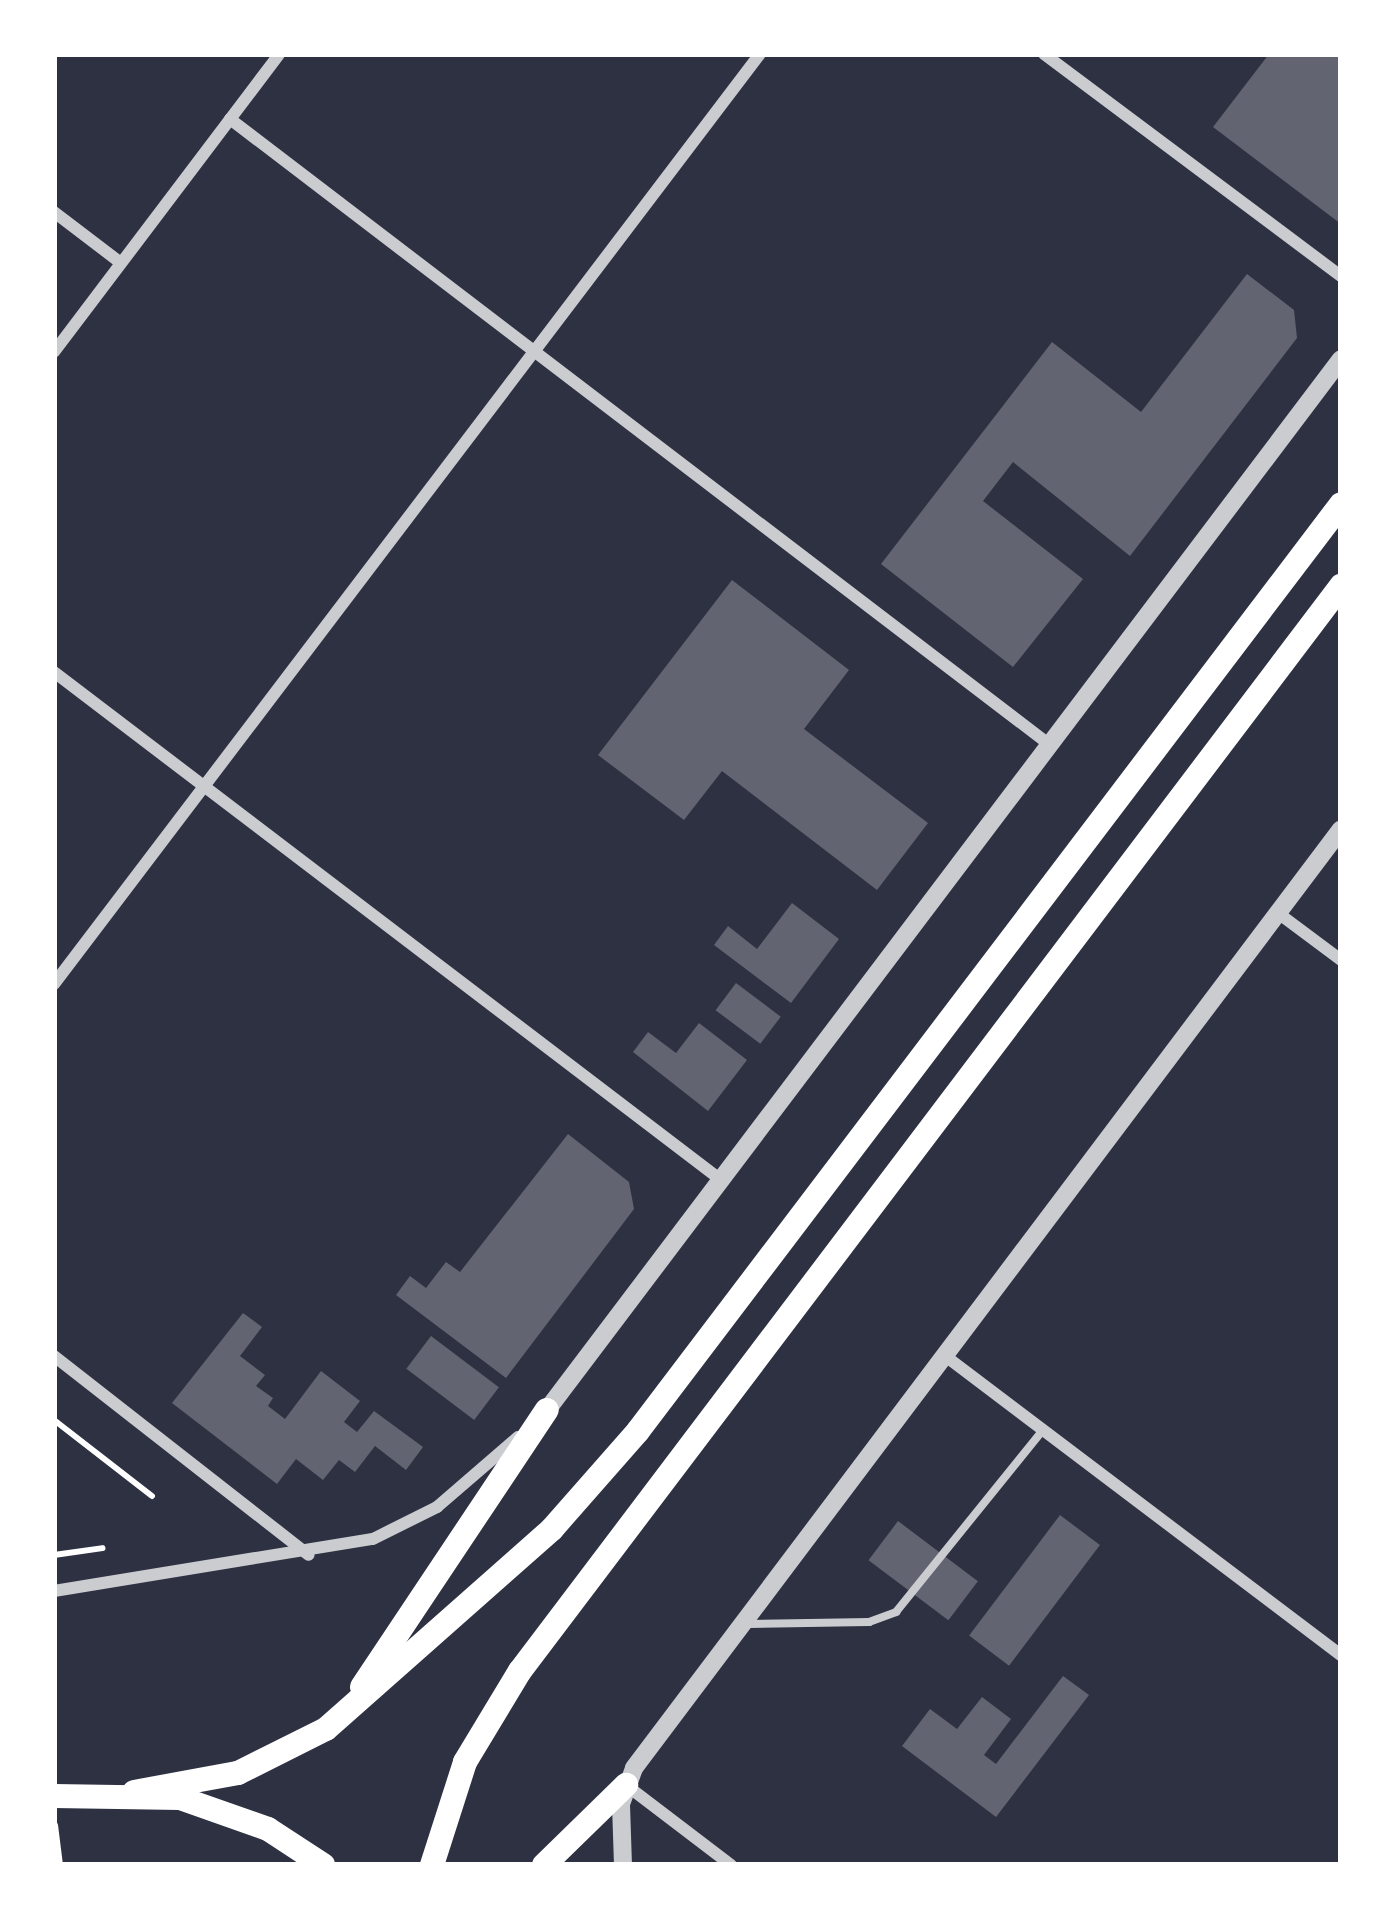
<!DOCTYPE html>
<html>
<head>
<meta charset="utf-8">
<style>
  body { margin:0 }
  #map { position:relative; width:1395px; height:1919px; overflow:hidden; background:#2d3142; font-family:Manrope,sans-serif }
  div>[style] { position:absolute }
  .building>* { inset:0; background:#626471; transform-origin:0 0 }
  .path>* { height:6px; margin:-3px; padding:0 3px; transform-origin:3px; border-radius:3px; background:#fff }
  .service>* { height:8px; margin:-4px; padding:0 4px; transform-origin:4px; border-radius:4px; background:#caccd0 }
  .minor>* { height:12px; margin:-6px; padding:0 6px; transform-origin:6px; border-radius:6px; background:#caccd0 }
  .tertiary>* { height:18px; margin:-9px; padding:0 9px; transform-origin:9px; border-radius:9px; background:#caccd0 }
  .primary>* { height:24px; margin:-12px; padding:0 12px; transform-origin:12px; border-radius:12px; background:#fff }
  span { translate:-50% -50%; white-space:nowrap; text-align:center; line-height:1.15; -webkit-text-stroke:10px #fff; paint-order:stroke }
  .frame { position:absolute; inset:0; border:57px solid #fff; pointer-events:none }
</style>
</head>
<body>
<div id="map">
  <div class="building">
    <i style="clip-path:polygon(1269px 54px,1341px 54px,1341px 224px,1213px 127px)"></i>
    <i style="clip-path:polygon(1247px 274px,1294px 310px,1297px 338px,1130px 556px,1013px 462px,983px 501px,1083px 579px,1013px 667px,881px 564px,1052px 342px,1141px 412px)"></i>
    <i style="clip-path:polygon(732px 580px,849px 670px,804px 729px,928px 823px,877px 890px,722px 771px,684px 820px,598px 755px)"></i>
    <i style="clip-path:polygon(792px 903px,839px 939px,791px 1003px,714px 945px,728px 926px,757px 949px)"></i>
    <i style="left:736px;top:983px;width:56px;height:34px;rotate:37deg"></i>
    <i style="clip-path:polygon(699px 1023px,747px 1060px,708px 1111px,633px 1052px,648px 1032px,676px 1053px)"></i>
    <i style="clip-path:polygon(568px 1134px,629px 1182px,634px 1209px,506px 1378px,396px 1295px,410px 1276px,426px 1288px,446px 1262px,460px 1272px)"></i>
    <i style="clip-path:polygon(243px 1313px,262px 1327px,240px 1356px,265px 1375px,256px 1386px,273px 1398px,268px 1406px,285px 1419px,321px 1371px,360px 1401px,344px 1422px,357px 1432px,374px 1411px,423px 1447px,406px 1470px,375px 1446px,355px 1472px,339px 1460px,323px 1480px,296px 1459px,277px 1484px,172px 1403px)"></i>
    <i style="left:431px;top:1336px;width:85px;height:41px;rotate:37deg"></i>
    <i style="left:1060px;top:1515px;width:50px;height:151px;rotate:37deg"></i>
    <i style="left:898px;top:1521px;width:100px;height:49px;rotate:37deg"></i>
    <i style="clip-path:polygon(1063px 1676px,1089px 1695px,996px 1817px,902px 1746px,930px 1709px,957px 1729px,982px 1697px,1011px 1719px,984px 1755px,996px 1764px)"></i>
  </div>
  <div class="path">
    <i style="left:54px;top:1420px;width:124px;rotate:37.8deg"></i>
    <i style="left:54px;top:1555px;width:49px;rotate:-8.1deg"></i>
    <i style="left:55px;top:1825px;width:40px;rotate:82.9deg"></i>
  </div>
  <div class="service">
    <i style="left:748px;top:1624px;width:121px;rotate:-0.9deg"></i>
    <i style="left:869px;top:1622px;width:29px;rotate:-20deg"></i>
    <i style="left:896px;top:1612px;width:234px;rotate:-51.1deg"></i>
  </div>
  <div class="minor">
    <i style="left:1044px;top:54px;width:371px;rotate:36.8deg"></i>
    <i style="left:230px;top:119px;width:1032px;rotate:37.36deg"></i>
    <i style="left:54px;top:212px;width:84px;rotate:37.3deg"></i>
    <i style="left:54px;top:352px;width:373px;rotate:-52.9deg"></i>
    <i style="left:54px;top:672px;width:838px;rotate:37.29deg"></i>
    <i style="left:1278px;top:913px;width:79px;rotate:36.7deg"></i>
    <i style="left:54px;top:984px;width:1168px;rotate:-52.8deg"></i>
    <i style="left:944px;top:1355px;width:498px;rotate:37.1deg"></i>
    <i style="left:54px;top:1356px;width:323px;rotate:38deg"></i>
    <i style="left:54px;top:1591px;width:323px;rotate:-9.3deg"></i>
    <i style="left:373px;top:1539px;width:72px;rotate:-26.6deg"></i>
    <i style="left:437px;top:1507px;width:107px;rotate:-40.8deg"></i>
    <i style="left:626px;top:1785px;width:132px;rotate:37.3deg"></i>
  </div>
  <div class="tertiary">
    <i style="left:547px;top:1410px;width:1317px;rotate:-52.93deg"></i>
    <i style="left:623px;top:1865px;width:61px;rotate:-91.9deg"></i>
    <i style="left:621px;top:1804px;width:38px;rotate:-70deg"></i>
    <i style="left:634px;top:1768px;width:1175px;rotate:-53.02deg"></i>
  </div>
  <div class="primary">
    <i style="left:362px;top:1687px;width:333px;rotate:-56.3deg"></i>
    <i style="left:134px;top:1792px;width:106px;rotate:-10.4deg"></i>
    <i style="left:238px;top:1773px;width:98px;rotate:-26.6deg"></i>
    <i style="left:326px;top:1729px;width:302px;rotate:-41.5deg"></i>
    <i style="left:552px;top:1529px;width:130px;rotate:-48.7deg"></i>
    <i style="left:638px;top:1431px;width:1163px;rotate:-52.82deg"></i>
    <i style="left:54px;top:1796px;width:126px;rotate:0.9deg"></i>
    <i style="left:180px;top:1798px;width:93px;rotate:19.4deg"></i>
    <i style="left:268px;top:1829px;width:66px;rotate:33.2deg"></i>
    <i style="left:432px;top:1865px;width:108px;rotate:-72.2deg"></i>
    <i style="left:465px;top:1762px;width:106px;rotate:-58.9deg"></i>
    <i style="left:520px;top:1671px;width:1361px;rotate:-52.89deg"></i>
    <i style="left:544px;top:1865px;width:115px;rotate:-44.3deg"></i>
  </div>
  <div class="frame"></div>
</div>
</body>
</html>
